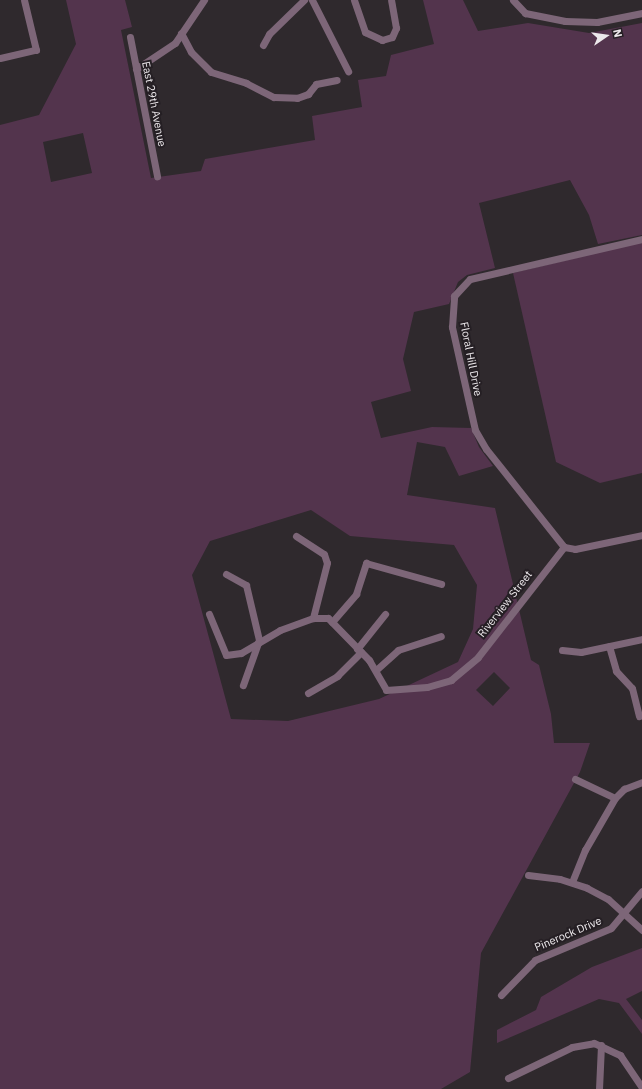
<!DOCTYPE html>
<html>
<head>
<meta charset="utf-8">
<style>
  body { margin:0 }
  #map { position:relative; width:642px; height:1089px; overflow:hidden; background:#2f292d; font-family:"IBM Plex Sans",sans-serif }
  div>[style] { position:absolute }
  .green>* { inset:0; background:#53344d }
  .minor>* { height:7px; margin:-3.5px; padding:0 3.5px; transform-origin:3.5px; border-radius:3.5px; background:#7d6678 }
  span { translate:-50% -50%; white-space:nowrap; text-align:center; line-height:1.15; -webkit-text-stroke:4px #251f24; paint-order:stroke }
  .street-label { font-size:11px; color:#ece8eb }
  .north { position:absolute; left:586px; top:16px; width:40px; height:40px; -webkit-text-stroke:3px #251f24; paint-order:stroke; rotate:77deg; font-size:11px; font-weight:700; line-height:16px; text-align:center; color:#ece8eb }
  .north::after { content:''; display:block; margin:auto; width:14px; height:18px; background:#ece8eb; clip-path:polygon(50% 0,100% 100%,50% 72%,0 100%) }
</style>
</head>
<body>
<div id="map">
  <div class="green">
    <i style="clip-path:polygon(evenodd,66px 0,125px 0,132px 27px,121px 30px,151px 178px,201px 171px,205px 159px,315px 140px,312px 116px,362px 107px,358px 80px,386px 76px,391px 55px,434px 44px,423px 0,463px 0,478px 31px,528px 23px,589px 33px,642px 23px,642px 235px,598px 244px,589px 215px,570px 180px,479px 203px,495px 268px,467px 275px,458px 282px,449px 304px,414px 312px,403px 359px,411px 391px,371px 402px,381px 438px,432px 427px,471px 428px,479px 447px,493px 466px,459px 476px,445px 447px,417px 442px,407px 495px,495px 508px,531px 660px,539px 665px,551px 714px,554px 743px,590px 743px,580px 772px,481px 953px,470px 1072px,441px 1089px,0 1089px,0 125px,39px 115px,76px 44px,66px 0,83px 133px,92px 173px,51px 182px,43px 142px,83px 133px,66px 0,311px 510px,350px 536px,454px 545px,477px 585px,473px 629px,458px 662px,379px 699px,288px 721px,231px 719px,192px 575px,210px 541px,311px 510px,66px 0,494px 672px,510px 688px,493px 706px,476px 690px,494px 672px)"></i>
    <i style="clip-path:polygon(642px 242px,642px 473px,600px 483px,556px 462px,513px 273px)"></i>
    <i style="clip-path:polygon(642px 948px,642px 991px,626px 999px,642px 1020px,642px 1034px,619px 1003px,599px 999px,497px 1043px,497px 1030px,536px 1010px,541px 997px,592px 967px)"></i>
  </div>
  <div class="minor">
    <i style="left:312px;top:0;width:80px;rotate:63.1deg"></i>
    <i style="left:354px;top:0;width:34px;rotate:71deg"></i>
    <i style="left:365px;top:32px;width:19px;rotate:25deg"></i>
    <i style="left:382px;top:40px;width:10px;rotate:-17deg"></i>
    <i style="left:392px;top:37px;width:10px;rotate:-66deg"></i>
    <i style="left:396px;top:28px;width:28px;rotate:-100deg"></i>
    <i style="left:513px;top:0;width:18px;rotate:47deg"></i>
    <i style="left:525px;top:13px;width:41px;rotate:11.3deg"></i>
    <i style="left:565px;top:21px;width:32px;rotate:2deg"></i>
    <i style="left:597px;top:22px;width:46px;rotate:-11.3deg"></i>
    <i style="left:181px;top:33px;width:21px;rotate:62deg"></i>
    <i style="left:191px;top:52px;width:28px;rotate:45deg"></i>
    <i style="left:211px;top:72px;width:37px;rotate:17deg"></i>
    <i style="left:246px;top:83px;width:31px;rotate:27deg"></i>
    <i style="left:274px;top:97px;width:23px;rotate:2deg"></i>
    <i style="left:297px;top:98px;width:12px;rotate:-20deg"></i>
    <i style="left:308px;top:94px;width:13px;rotate:-51deg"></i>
    <i style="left:316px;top:84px;width:21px;rotate:-11deg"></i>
    <i style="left:130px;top:37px;width:142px;rotate:79deg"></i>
    <i style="left:263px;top:45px;width:13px;rotate:-61deg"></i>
    <i style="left:269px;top:34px;width:49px;rotate:-44.2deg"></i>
    <i style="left:0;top:58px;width:37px;rotate:-13deg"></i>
    <i style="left:36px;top:50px;width:51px;rotate:-103.5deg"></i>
    <i style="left:136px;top:69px;width:47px;rotate:-33.7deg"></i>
    <i style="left:175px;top:43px;width:52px;rotate:-56deg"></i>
    <i style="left:296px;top:536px;width:33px;rotate:33deg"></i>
    <i style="left:324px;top:554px;width:9px;rotate:72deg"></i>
    <i style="left:327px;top:563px;width:57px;rotate:104.3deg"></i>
    <i style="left:564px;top:547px;width:125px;rotate:-128.5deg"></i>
    <i style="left:486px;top:449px;width:22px;rotate:-120deg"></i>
    <i style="left:475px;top:430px;width:106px;rotate:-102.6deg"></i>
    <i style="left:452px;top:327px;width:31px;rotate:-86deg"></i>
    <i style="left:454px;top:296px;width:23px;rotate:-47deg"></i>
    <i style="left:470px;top:279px;width:177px;rotate:-13.1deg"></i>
    <i style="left:226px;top:574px;width:23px;rotate:29deg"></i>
    <i style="left:246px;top:585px;width:57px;rotate:76.7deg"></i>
    <i style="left:259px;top:640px;width:48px;rotate:109.6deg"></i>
    <i style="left:209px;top:614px;width:44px;rotate:67.5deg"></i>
    <i style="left:226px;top:655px;width:15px;rotate:-8deg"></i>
    <i style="left:241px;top:653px;width:45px;rotate:-30.5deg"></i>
    <i style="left:280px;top:630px;width:35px;rotate:-20deg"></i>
    <i style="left:313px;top:618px;width:15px"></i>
    <i style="left:328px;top:618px;width:59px;rotate:45.7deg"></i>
    <i style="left:369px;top:660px;width:34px;rotate:60deg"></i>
    <i style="left:386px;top:690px;width:41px;rotate:-4.2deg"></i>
    <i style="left:427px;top:687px;width:25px;rotate:-16deg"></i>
    <i style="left:451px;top:680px;width:35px;rotate:-40deg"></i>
    <i style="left:478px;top:657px;width:140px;rotate:-52deg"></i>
    <i style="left:564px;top:547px;width:11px;rotate:10deg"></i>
    <i style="left:575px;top:549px;width:68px;rotate:-11.8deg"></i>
    <i style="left:332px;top:622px;width:37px;rotate:-49deg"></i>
    <i style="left:356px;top:594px;width:33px;rotate:-72deg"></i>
    <i style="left:366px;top:563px;width:78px;rotate:15.6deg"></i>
    <i style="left:609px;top:646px;width:26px;rotate:74deg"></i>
    <i style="left:616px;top:671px;width:23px;rotate:47deg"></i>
    <i style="left:632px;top:688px;width:29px;rotate:76deg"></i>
    <i style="left:357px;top:649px;width:45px;rotate:-51.3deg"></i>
    <i style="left:562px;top:650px;width:19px;rotate:6deg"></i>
    <i style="left:581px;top:652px;width:62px;rotate:-12deg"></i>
    <i style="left:376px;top:670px;width:30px;rotate:-42deg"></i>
    <i style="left:398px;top:650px;width:45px;rotate:-18deg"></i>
    <i style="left:308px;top:693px;width:34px;rotate:-30deg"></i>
    <i style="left:337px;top:676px;width:34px;rotate:-45deg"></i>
    <i style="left:575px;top:779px;width:44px;rotate:25.4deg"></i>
    <i style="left:528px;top:875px;width:32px;rotate:7deg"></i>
    <i style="left:560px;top:879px;width:28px;rotate:18deg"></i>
    <i style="left:587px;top:888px;width:24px;rotate:28deg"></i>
    <i style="left:608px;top:899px;width:46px;rotate:42.4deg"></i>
    <i style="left:572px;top:882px;width:35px;rotate:-68deg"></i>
    <i style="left:585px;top:850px;width:60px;rotate:-60deg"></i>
    <i style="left:615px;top:798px;width:13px;rotate:-45deg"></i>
    <i style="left:624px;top:789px;width:19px;rotate:-21deg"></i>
    <i style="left:501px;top:995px;width:49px;rotate:-45.8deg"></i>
    <i style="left:535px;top:960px;width:82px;rotate:-22.8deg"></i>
    <i style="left:611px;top:928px;width:48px;rotate:-50deg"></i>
    <i style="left:508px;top:1078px;width:71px;rotate:-25.8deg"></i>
    <i style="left:572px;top:1047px;width:22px;rotate:-10deg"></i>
    <i style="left:594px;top:1043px;width:29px;rotate:25deg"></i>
    <i style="left:620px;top:1055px;width:40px;rotate:56deg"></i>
    <i style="left:599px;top:1089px;width:44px;rotate:-87.4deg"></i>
  </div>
  <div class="street-label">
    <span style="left:154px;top:104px;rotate:79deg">East 29th Avenue</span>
    <span style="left:471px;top:359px;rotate:79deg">Floral Hill Drive</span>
    <span style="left:505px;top:604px;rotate:-52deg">Riverview Street</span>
    <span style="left:568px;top:934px;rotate:-23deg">Pinerock Drive</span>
  </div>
  <div class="north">N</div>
</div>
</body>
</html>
